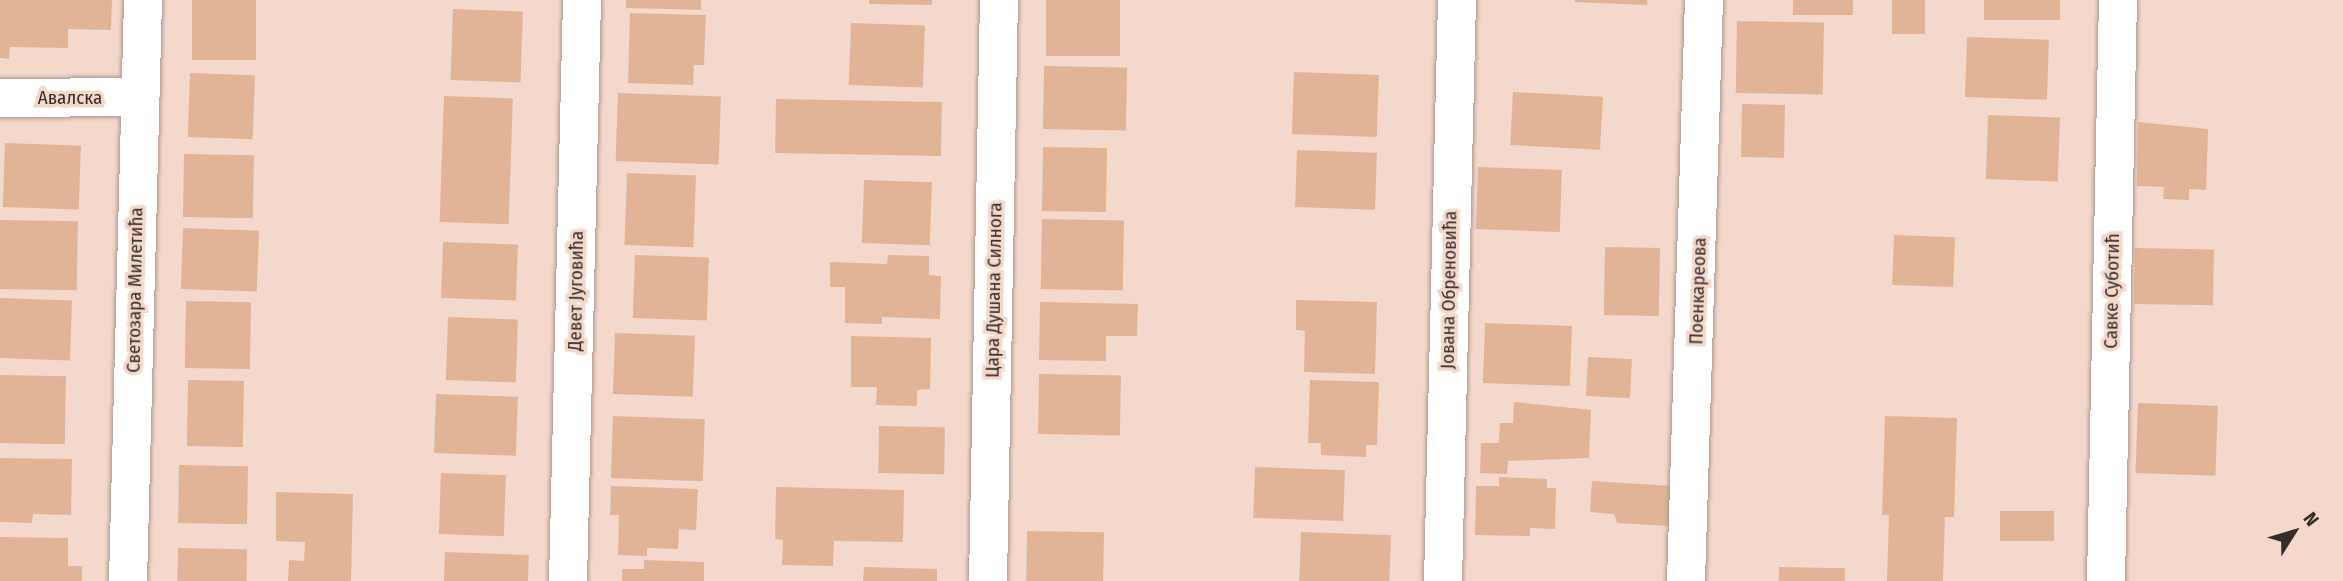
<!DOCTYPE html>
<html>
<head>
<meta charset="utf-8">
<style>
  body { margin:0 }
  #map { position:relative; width:2343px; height:581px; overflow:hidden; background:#f4d8cc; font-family:"Fira Sans Condensed",sans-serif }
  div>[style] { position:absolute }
  .building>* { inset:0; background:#e2b497; transform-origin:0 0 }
  .roads { filter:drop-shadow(0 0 2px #b1978c) drop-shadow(0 0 2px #b1978c) }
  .minor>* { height:38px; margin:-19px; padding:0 19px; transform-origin:19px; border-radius:19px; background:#fff }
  span { translate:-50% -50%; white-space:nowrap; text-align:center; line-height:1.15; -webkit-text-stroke:7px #f4d8cc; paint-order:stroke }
  .street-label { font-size:19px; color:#372d28 }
  .north { position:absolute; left:2259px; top:497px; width:70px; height:70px; -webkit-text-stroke:5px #f4d8cc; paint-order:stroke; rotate:53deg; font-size:19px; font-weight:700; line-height:28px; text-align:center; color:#372d28 }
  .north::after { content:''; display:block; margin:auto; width:24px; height:32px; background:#372d28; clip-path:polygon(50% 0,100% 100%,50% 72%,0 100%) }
</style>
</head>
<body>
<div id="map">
  <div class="building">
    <i style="clip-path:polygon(0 0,112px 0,111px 30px,68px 29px,68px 48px,10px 47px,9px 59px,0 58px)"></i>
    <i style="left:192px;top:0;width:64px;height:60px"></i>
    <i style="clip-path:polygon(626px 0,701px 0,701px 10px,626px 8px)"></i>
    <i style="clip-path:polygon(869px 0,932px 0,932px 5px,869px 4px)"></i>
    <i style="left:1046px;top:0;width:74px;height:56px"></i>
    <i style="clip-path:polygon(1575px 0,1647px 0,1647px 5px,1575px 2px)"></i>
    <i style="left:1793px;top:0;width:60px;height:15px"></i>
    <i style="left:1892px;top:0;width:33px;height:34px"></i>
    <i style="left:1984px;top:0;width:76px;height:20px"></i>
    <i style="left:453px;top:9px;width:70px;height:71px;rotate:2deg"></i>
    <i style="clip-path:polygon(630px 13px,706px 15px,704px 65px,694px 65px,693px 85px,628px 83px)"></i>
    <i style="left:1737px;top:21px;width:87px;height:72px;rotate:1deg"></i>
    <i style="left:851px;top:23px;width:74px;height:62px;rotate:2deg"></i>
    <i style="left:1967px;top:37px;width:82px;height:60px;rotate:2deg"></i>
    <i style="left:1044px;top:66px;width:83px;height:63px;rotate:1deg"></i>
    <i style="left:1294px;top:72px;width:85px;height:62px;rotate:2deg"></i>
    <i style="left:190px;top:73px;width:65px;height:64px;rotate:2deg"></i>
    <i style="left:1513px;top:92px;width:90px;height:53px;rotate:3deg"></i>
    <i style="left:618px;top:93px;width:103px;height:68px;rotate:2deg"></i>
    <i style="left:444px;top:96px;width:69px;height:126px;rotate:2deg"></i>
    <i style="left:776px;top:99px;width:166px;height:54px;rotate:1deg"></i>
    <i style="left:1742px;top:104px;width:43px;height:53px;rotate:1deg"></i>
    <i style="left:1988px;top:115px;width:72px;height:64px;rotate:2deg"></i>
    <i style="clip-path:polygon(2138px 122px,2208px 129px,2206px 190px,2189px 189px,2189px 200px,2163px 199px,2164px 187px,2137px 186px)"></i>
    <i style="left:5px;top:143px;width:76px;height:64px;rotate:2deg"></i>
    <i style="left:1043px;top:147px;width:64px;height:64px;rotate:1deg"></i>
    <i style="left:1297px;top:150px;width:80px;height:57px;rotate:2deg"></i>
    <i style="left:184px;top:154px;width:70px;height:63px;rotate:1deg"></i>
    <i style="left:1478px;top:167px;width:84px;height:62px;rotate:2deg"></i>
    <i style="left:627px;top:173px;width:69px;height:72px;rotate:2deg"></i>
    <i style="left:864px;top:180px;width:68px;height:63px;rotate:2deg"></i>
    <i style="left:1042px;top:219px;width:82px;height:70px;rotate:1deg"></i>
    <i style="left:0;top:220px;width:78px;height:69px;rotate:1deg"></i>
    <i style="left:183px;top:228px;width:76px;height:61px;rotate:2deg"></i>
    <i style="left:1894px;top:235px;width:61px;height:50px;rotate:2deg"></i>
    <i style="left:443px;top:242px;width:75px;height:56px;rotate:2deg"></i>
    <i style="left:1605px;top:247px;width:55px;height:68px;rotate:1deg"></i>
    <i style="left:2135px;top:248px;width:79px;height:56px;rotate:1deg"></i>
    <i style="left:635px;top:255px;width:74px;height:63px;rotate:2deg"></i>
    <i style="clip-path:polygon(888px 255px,929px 256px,929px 275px,941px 276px,940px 319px,882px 317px,882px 324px,845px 323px,845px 287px,830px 287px,830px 262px,887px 264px)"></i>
    <i style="left:0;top:298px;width:72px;height:60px;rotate:2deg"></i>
    <i style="clip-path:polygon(1296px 300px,1377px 302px,1375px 374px,1304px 372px,1305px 331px,1296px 330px)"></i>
    <i style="left:186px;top:301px;width:65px;height:67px;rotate:1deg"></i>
    <i style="clip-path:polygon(1040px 302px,1138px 304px,1137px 336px,1106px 336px,1106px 361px,1039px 360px)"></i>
    <i style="left:448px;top:317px;width:70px;height:63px;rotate:2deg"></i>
    <i style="left:1485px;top:323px;width:87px;height:60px;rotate:2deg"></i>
    <i style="left:615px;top:333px;width:80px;height:61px;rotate:2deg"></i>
    <i style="clip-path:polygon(851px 336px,931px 338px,930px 389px,917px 390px,917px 406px,876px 405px,877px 387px,851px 387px)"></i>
    <i style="left:1588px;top:357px;width:44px;height:39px;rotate:3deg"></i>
    <i style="left:1039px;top:374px;width:82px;height:60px;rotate:1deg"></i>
    <i style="left:0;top:375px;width:66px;height:68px;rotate:1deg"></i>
    <i style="left:188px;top:380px;width:56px;height:66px;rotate:1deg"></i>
    <i style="clip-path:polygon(1310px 380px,1379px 382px,1377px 445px,1366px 445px,1366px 457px,1321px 455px,1321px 443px,1308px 443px)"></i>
    <i style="left:436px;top:394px;width:82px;height:59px;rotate:2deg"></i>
    <i style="clip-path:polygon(1514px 402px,1591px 410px,1589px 458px,1508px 461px,1507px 474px,1480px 473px,1481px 443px,1499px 443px,1500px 423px,1513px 423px)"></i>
    <i style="left:2138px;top:403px;width:80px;height:70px;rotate:2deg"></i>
    <i style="left:613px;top:416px;width:92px;height:62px;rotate:2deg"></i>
    <i style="clip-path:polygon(1885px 416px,1957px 418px,1954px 517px,1945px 517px,1943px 581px,1887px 581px,1889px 515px,1882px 515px)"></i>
    <i style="left:879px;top:426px;width:66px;height:47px;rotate:1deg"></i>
    <i style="clip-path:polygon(0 458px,72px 459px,71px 515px,33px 514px,32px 523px,0 522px)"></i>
    <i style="left:179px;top:465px;width:69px;height:58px;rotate:1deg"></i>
    <i style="left:1255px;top:467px;width:90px;height:51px;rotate:2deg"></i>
    <i style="left:441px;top:473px;width:65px;height:61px;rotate:2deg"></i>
    <i style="clip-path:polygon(1499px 477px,1547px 479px,1547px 488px,1556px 488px,1555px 529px,1530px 528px,1530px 536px,1475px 535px,1476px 486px,1499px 486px)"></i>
    <i style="clip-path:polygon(1592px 481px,1672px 486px,1669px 526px,1617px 523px,1614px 514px,1590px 512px)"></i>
    <i style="clip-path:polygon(611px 486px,698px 489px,696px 530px,679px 529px,678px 549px,647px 548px,647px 556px,618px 555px,619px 515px,610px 515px)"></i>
    <i style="clip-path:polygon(776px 487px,904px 490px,903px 542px,834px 541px,833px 566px,782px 565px,783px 540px,775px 539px)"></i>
    <i style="clip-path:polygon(276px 492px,353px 494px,351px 581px,288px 581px,289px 560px,304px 561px,305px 542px,276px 541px)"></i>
    <i style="left:2000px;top:511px;width:54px;height:30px"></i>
    <i style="left:1027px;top:531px;width:77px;height:50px;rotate:1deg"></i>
    <i style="left:1301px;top:532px;width:90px;height:49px;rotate:2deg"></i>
    <i style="clip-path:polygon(0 537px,68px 538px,68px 566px,82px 566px,82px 581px,0 581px)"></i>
    <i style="left:178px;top:548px;width:69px;height:33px;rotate:1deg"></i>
    <i style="left:445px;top:552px;width:84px;height:29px;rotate:2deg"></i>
    <i style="clip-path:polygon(644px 560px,704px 562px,704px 581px,622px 581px,622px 569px,644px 569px)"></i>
    <i style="clip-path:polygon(864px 567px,937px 569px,937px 581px,863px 581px)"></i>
    <i style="left:1779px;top:567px;width:66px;height:14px;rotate:1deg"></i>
  </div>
  <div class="roads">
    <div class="minor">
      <i style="left:0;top:98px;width:140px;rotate:-0.4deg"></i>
      <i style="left:128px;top:581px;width:581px;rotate:-88.52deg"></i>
      <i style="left:568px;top:581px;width:581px;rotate:-88.62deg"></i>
      <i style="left:988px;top:581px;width:581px;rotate:-88.92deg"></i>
      <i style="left:1443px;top:581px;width:581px;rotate:-88.62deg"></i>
      <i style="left:1686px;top:581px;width:581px;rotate:-88.23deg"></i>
      <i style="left:2106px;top:581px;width:581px;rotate:-88.82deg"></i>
    </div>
  </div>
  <div class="street-label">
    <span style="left:70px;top:98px">Авалска</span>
    <span style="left:135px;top:290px;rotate:-89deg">Светозара Милетића</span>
    <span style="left:994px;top:290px;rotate:-89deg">Цара Душана Силнога</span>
    <span style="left:1449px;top:290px;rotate:-89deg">Јована Обреновића</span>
    <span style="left:576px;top:291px;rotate:-89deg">Девет Југовића</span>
    <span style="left:1698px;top:291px;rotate:-88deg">Поенкареова</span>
    <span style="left:2112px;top:291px;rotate:-89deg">Савке Суботић</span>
  </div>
  <div class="north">N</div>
</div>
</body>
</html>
